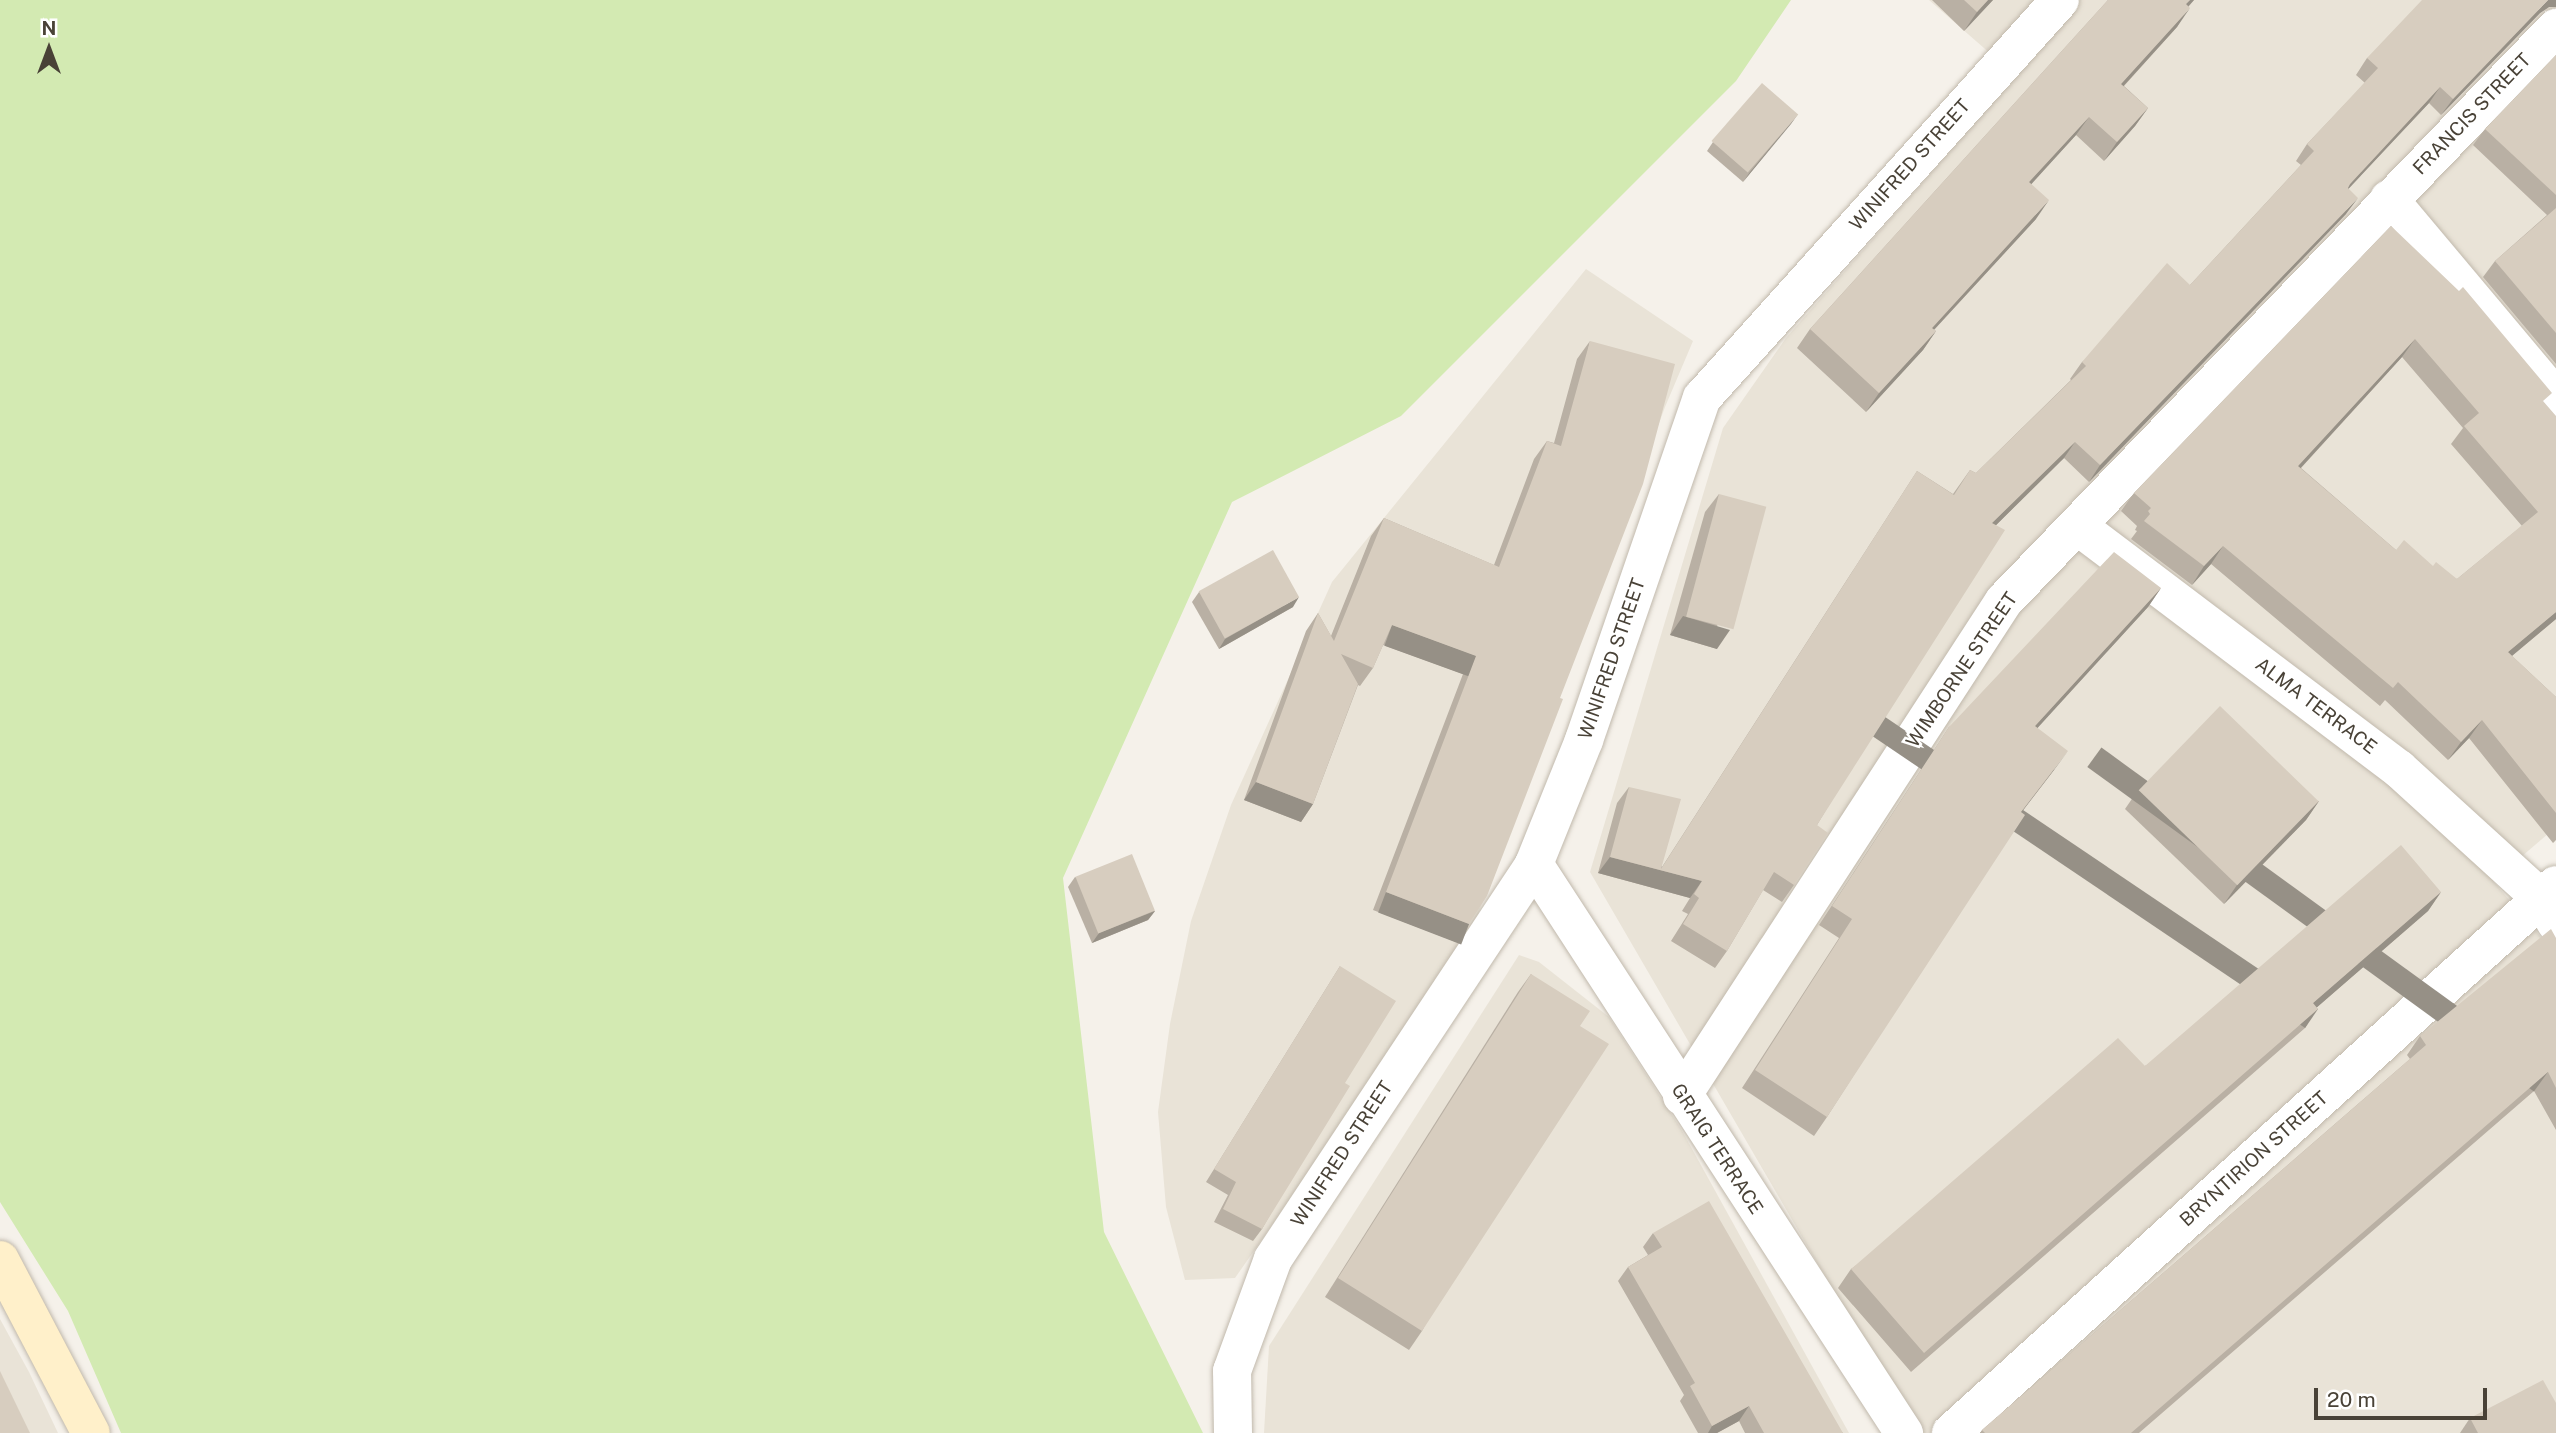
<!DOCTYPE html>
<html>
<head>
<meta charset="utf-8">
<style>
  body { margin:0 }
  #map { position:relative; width:2556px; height:1433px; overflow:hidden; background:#f5f1ea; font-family:"Public Sans",sans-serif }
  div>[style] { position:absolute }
  .residential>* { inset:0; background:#e9e3d7 }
  .green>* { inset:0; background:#d3eab2 }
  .roads { filter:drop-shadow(0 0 2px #c1b9ac) drop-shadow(0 0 2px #c1b9ac) }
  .street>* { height:38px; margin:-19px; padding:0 19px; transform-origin:19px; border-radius:19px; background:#fff }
  .secondary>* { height:38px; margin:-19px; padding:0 19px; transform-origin:19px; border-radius:19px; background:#fff0ca }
  .wall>* { inset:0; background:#b9b0a4 }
  .shaded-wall>* { inset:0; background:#969086; transform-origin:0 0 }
  .building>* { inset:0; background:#d7cdbf; transform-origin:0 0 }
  span { translate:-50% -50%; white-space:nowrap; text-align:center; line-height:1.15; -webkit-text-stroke:5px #fff; paint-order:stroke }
  .street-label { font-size:19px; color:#494237 }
  .north { position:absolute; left:14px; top:14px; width:70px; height:70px; -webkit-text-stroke:5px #fff; paint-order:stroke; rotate:0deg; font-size:19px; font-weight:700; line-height:28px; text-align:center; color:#494237 }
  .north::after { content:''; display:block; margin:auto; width:24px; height:32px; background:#494237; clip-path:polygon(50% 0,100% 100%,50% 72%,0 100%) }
  .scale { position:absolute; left:2314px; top:1388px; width:173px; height:32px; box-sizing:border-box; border:4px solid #494237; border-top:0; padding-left:9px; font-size:21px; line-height:24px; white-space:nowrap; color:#494237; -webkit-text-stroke:5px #fff; paint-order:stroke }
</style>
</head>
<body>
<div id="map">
  <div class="residential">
    <i style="clip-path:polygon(1929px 0,2556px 0,2556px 827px,2493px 881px,2556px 955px,2556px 1433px,1916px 1433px,1590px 872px,1723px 428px,1786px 338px,2016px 76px)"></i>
    <i style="clip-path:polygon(1586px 269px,1693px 341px,1665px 407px,1466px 947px,1235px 1278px,1185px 1280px,1166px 1207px,1158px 1112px,1170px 1024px,1191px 921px,1231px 805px,1332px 582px)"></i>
    <i style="clip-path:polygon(1519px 955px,1539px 962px,1609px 1017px,1681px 1129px,1849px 1433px,1264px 1433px,1269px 1346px)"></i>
    <i style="clip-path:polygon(0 1319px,29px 1372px,58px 1433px,0 1433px)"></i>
  </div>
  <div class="green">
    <i style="clip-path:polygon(0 0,1791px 0,1736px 81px,1401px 416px,1232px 502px,1063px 878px,1104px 1232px,1203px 1433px,121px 1433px,68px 1311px,0 1202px)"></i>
  </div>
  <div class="roads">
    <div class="street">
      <i style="left:2389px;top:199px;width:260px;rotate:50deg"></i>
      <i style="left:2079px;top:527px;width:401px;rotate:37.1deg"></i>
      <i style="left:2399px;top:769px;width:192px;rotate:42.3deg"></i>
      <i style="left:2541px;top:898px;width:29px;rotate:59deg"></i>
      <i style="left:1534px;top:864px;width:679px;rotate:56.97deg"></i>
      <i style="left:1682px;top:1096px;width:591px;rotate:-56.96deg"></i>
      <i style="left:2004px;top:601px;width:796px;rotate:-46.07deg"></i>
      <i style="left:1233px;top:1433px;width:62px;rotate:-90.9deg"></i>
      <i style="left:1232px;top:1371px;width:119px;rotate:-69.9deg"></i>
      <i style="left:1273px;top:1259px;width:473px;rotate:-56.5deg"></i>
      <i style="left:1534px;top:864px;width:134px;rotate:-68deg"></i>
      <i style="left:1584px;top:740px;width:362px;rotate:-71deg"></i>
      <i style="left:1702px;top:398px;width:535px;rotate:-48.03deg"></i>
      <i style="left:1951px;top:1433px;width:816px;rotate:-42.17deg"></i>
    </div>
    <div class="secondary">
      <i style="left:0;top:1260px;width:195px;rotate:62.3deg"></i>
    </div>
  </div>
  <div class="wall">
    <i style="clip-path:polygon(1932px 0,1993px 0,1964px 31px)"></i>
    <i style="clip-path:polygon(2108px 0,2194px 0,2189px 6px,2177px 27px,2124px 86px,2148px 108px,2135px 126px,2104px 161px,2076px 135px,2031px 184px,2036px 219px,1934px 330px,1936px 331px,1923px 350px,1866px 412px,1797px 348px,1810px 329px)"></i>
    <i style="clip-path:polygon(2549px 7px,2540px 13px,2441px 115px,2429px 103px,2348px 189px,2346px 214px,2089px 482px,2064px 458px,1996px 525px,1817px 825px,1794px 885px,1782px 902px,1763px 890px,1727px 951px,1715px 968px,1671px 941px,1688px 914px,1682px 911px,1690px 898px,1598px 873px,1617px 803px,1629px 787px,1662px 867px,1917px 471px,1953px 494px,1970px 470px,1976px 473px,2071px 380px,2070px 379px,2082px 362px,2190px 285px,2301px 165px,2296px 161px,2307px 144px,2365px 83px,2356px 75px,2367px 58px)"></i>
    <i style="clip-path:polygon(2556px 55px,2556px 364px,2483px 277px,2495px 261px,2547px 215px,2473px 145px,2485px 129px)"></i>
    <i style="clip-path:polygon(1798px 114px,1743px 182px,1707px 151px,1713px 142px)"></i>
    <i style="clip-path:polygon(evenodd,2391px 226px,2545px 404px,2556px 619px,2512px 656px,2556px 697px,2556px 840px,2553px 843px,2469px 738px,2448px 760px,2385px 700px,2380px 706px,2211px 564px,2192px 585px,2131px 539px,2137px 531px,2135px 530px,2137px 526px,2121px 511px,2134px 493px,2391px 226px,2402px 357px,2463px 428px,2451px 444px,2522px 526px,2457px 579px,2396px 550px,2301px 468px,2402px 357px)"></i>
    <i style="clip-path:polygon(1590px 341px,1469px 924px,1456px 942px,1373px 910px,1463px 674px,1383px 645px,1373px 668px,1360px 686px,1358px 685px,1313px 804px,1301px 822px,1244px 800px,1306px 631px,1318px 613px,1331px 636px,1371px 536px,1384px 518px,1494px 565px,1534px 459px,1547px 441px,1554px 443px,1577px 359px)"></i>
    <i style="clip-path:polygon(1719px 494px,1717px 649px,1670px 635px,1705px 512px)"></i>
    <i style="clip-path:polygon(2161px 588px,2148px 607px,2037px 728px,2054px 770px,2021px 813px,1827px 1117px,1814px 1136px,1742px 1088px,1839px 938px,1819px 925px,1949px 727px)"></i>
    <i style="clip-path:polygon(1199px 592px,1293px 607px,1219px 649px,1192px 602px)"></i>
    <i style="clip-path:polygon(2138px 790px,2319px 801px,2306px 820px,2224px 904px,2125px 809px)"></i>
    <i style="clip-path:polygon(1075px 877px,1155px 911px,1148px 920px,1092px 943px,1068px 887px)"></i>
    <i style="clip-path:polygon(2441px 892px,2428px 911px,2317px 1007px,2305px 1028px,1911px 1372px,1838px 1288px,1851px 1269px,2145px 1066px)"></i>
    <i style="clip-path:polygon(2556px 938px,2556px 1130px,2534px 1091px,2139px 1433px,1980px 1433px,1982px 1430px,2410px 1059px,2407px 1055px,2420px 1036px)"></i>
    <i style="clip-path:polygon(1340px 966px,1345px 1083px,1262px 1229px,1253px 1241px,1214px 1222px,1228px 1195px,1206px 1182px)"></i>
    <i style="clip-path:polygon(1531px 974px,1580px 1026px,1422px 1331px,1409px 1350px,1325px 1297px,1518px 992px)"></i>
    <i style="clip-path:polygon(1653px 1233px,1843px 1433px,1745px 1433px,1739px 1421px,1717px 1433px,1698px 1433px,1680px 1401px,1684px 1395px,1618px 1281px,1628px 1267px,1648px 1255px,1643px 1247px)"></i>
    <i style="clip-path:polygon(2470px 1418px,2556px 1433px,2460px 1433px)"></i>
  </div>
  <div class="shaded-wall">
    <i style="clip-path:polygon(1988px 0,1993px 0,1964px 31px,1977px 12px)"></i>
    <i style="clip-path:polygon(2190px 0,2194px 0,2173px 23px,2186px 4px)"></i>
    <i style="clip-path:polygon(2548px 0,2556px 0,2556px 7px,2549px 7px,2540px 13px,2441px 115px,2453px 99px)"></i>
    <i style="clip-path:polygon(2190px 8px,2177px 27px,2108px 103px,2121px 84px)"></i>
    <i style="clip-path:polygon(2440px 87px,2429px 103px,2338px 200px,2350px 184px)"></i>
    <i style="clip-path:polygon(2148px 108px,2135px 126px,2104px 161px,2117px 142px)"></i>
    <i style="clip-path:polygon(1798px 114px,1791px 124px,1743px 182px,1750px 172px)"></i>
    <i style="clip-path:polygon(2089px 117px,2076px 135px,2016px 201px,2029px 182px)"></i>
    <i style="clip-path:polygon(2358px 198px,2346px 214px,2089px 482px,2100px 465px)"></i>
    <i style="clip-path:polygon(2049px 200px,2036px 219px,1919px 346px,1932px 328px)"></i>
    <i style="clip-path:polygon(1936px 331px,1923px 350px,1866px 412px,1879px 393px)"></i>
    <i style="clip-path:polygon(2415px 339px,2402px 357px,2286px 484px,2298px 466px)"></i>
    <i style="clip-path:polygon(2075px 442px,2064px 458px,1981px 540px,1992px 523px)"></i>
    <i style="clip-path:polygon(2223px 546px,2211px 564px,2192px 585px,2204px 566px)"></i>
    <i style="clip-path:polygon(2161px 588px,2148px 607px,2022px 745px,2035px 726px)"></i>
    <i style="clip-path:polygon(1299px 597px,1293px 607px,1219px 649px,1225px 639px)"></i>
    <i style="clip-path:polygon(2556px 612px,2556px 619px,2495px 670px,2508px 652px)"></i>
    <i style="clip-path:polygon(1683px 616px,1730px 630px,1717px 649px,1670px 635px)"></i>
    <i style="left:1392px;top:625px;width:90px;height:22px;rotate:20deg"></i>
    <i style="clip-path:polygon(2482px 720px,2469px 738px,2448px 760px,2461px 742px)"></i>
    <i style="clip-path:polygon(2068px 751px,2054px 770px,2007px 831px,2021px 812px)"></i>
    <i style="clip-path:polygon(1256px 782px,1313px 804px,1301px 822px,1244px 800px)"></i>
    <i style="clip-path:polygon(2319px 801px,2306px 820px,2224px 904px,2237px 885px)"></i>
    <i style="clip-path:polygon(1610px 857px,1702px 881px,1690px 898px,1598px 873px)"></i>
    <i style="left:1386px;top:892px;width:89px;height:22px;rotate:21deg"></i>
    <i style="clip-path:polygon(2441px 892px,2428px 911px,2300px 1022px,2313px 1003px)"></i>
    <i style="clip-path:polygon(1155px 911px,1148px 920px,1092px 943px,1099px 933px)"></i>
    <i style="left:2318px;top:1009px;width:23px;height:523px;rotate:124deg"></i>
    <i style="left:2548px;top:1072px;width:24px;height:552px;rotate:126deg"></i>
    <i style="clip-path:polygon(1749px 1406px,1739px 1421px,1717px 1433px,1708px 1433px,1712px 1426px)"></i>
  </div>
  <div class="building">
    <i style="clip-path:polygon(1964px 0,1988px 0,1977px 12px)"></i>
    <i style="clip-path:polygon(2108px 0,2190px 0,2186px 4px,2190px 8px,2121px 84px,2148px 108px,2117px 142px,2089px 117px,2029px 182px,2049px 200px,1932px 328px,1936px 331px,1879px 393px,1810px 329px)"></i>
    <i style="clip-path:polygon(2422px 0,2548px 0,2453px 99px,2440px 87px,2350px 184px,2348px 188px,2358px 198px,2100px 465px,2075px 442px,1992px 523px,2005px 530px,1817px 825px,1828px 833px,1794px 885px,1774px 872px,1727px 951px,1683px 924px,1699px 898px,1694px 894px,1702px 881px,1610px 857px,1629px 787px,1681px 799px,1661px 869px,1917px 471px,1954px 495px,1970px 470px,1976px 473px,2086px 366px,2082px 362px,2167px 263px,2190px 285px,2314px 151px,2307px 144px,2378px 68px,2367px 58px)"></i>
    <i style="clip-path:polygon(2556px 55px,2556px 195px,2485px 129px)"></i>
    <i style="left:1762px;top:83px;width:48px;height:77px;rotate:41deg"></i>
    <i style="clip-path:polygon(2556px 208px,2556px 333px,2495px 261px)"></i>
    <i style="clip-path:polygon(evenodd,2391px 226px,2459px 291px,2463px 287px,2552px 393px,2543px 401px,2556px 416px,2556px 612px,2508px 652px,2556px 697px,2556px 813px,2482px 720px,2461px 742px,2398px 682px,2393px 688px,2223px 546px,2204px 566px,2144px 521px,2150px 514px,2148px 511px,2151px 508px,2134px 493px,2391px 226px,2415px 339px,2479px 413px,2464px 426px,2538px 512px,2457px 579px,2436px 562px,2433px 566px,2404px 540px,2396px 550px,2298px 466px,2415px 339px)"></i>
    <i style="clip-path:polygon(1590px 341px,1675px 364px,1643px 484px,1560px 698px,1563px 699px,1487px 896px,1469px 924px,1386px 892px,1476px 656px,1392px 625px,1373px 668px,1341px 654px,1358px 684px,1313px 804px,1256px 782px,1318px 613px,1334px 641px,1384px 518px,1499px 567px,1547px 441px,1561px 446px)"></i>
    <i style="left:1719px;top:494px;width:49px;height:127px;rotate:15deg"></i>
    <i style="left:1273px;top:550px;width:54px;height:85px;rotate:61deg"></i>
    <i style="clip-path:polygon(2114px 552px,2161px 588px,2035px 726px,2068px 751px,2021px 812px,2025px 815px,1827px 1117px,1755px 1070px,1852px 919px,1832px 906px,1949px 727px)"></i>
    <i style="left:2220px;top:706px;width:137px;height:117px;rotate:44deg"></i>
    <i style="clip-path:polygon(2401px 845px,2441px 892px,2313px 1003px,2318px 1009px,1924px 1353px,1851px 1269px,2118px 1038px,2145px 1066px)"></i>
    <i style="left:1132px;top:854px;width:61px;height:61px;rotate:68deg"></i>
    <i style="clip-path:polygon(2551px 929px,2556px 938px,2556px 1088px,2548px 1072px,2131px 1433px,1985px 1433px,1982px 1430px,2426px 1045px,2420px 1036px)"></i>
    <i style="clip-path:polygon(1340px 966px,1396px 1001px,1345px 1083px,1350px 1086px,1262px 1229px,1223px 1209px,1236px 1182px,1214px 1169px)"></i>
    <i style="clip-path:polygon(1531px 974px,1590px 1011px,1580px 1026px,1609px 1044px,1422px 1331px,1338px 1278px)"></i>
    <i style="clip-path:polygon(1709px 1201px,1843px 1433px,1764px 1433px,1749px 1406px,1712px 1426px,1690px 1386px,1695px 1383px,1628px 1267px,1662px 1247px,1653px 1233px)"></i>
    <i style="clip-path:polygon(0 1371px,30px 1433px,0 1433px)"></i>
    <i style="clip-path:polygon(2543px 1380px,2556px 1403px,2556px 1433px,2478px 1433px,2470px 1418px)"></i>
  </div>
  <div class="street-label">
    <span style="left:2472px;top:114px;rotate:-46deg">FRANCIS STREET</span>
    <span style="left:1910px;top:165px;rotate:-48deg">WINIFRED STREET</span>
    <span style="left:1612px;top:659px;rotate:-71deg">WINIFRED STREET</span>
    <span style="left:1962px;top:670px;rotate:-56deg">WIMBORNE STREET</span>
    <span style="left:2316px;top:706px;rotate:37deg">ALMA TERRACE</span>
    <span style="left:1717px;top:1149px;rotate:57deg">GRAIG TERRACE</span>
    <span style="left:1342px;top:1154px;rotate:-57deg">WINIFRED STREET</span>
    <span style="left:2254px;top:1159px;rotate:-42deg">BRYNTIRION STREET</span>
  </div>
  <div class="north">N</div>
  <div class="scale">20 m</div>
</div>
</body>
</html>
